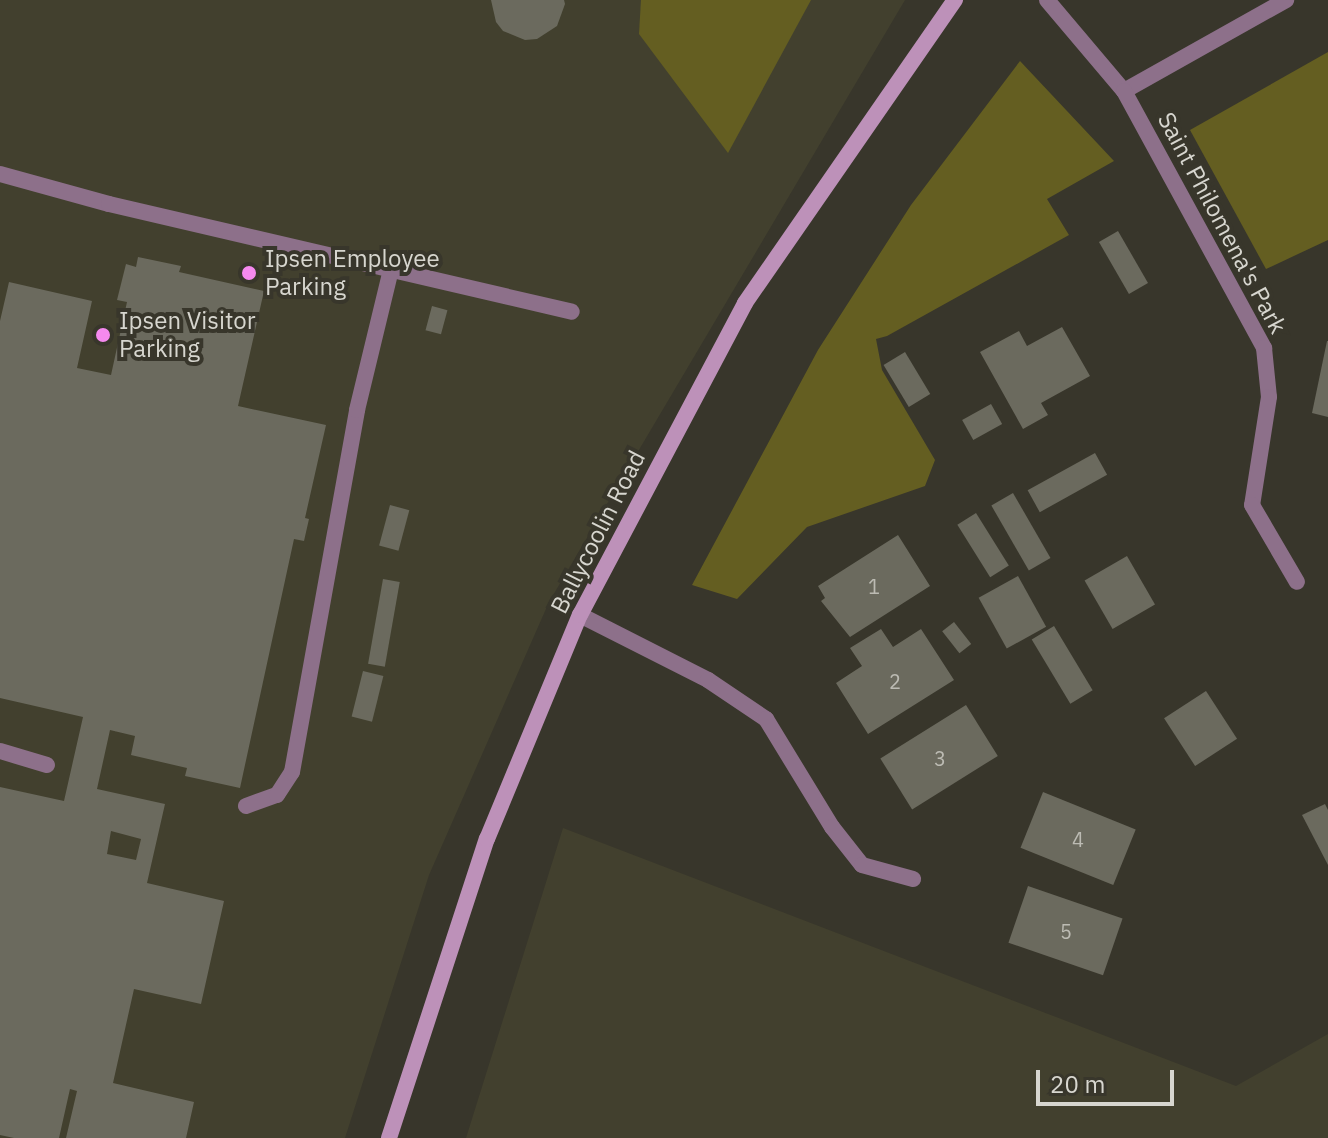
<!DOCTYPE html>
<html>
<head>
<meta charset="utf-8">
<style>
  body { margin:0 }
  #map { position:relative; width:1328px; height:1138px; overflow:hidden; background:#38362b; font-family:"IBM Plex Sans",sans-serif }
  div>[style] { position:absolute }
  .built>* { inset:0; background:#42402e }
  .green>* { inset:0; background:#645e21 }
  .building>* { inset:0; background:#6b6a5e; transform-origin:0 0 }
  .lane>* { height:16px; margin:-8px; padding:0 8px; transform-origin:8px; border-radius:8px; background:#8d708a }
  .street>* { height:16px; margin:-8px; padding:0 8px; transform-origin:8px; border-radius:8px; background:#8d708a }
  .secondary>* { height:16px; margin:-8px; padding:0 8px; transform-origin:8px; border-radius:8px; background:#bd91b9 }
  .dots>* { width:22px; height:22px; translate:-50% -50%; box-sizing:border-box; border:4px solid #38362b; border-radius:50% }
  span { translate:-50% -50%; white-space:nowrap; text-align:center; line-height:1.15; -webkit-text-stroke:8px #38362b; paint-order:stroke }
  .number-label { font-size:20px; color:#bcbbb3 }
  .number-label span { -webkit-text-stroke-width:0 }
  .street-label { font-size:24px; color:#d7d6cf }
  .poi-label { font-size:24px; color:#d7d6cf }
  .left { translate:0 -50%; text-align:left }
  .scale { position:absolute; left:1036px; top:1070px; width:138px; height:36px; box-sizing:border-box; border:4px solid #d7d6cf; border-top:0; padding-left:10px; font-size:24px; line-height:28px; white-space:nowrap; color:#d7d6cf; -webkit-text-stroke:6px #38362b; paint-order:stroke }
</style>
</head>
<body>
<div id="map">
  <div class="built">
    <i style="clip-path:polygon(0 0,905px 0,549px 602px,429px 875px,345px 1138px,0 1138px)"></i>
    <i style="clip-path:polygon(563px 828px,1236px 1086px,1328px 1034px,1328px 1138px,466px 1138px)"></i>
  </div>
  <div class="green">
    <i style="clip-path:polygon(641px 0,811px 0,728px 153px,639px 34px)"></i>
    <i style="clip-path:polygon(1328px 52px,1328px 240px,1266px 269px,1190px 130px)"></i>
    <i style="clip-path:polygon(1020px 61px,1114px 161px,1047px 199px,1069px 235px,887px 336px,876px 339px,882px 370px,935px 460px,925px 486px,807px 527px,737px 599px,692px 585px,818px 350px,911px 205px)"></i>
  </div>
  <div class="building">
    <i style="clip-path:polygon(491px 0,564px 0,565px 4px,557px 26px,537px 39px,525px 40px,503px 31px,496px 22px)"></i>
    <i style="left:1118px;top:231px;width:60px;height:22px;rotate:60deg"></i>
    <i style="clip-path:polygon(evenodd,138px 257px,181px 266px,179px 272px,264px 291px,238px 406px,326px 425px,305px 518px,309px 519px,304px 541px,294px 539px,240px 788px,185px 776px,187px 768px,131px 755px,135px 736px,110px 730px,97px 789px,165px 804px,147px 883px,224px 901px,201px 1004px,134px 989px,113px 1083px,194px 1102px,186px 1138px,66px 1138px,77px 1091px,70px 1089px,59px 1138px,14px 1138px,0 1135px,0 787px,64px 801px,83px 717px,0 698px,0 321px,9px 282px,92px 301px,77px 368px,111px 375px,127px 302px,117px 300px,126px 264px,136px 267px,138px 257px,111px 831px,141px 839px,136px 860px,107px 854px,111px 831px)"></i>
    <i style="left:432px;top:306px;width:16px;height:25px;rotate:15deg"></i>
    <i style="clip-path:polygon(1062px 327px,1090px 376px,1041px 403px,1048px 415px,1023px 429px,980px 352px,1019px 331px,1027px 346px)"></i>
    <i style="clip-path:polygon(1327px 341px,1328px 341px,1328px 417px,1312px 413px)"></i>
    <i style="left:905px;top:352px;width:49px;height:25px;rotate:59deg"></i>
    <i style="left:991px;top:404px;width:23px;height:33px;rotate:61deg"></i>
    <i style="left:1095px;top:453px;width:25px;height:77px;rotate:61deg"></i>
    <i style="left:1013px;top:493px;width:75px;height:25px;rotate:60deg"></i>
    <i style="left:390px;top:505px;width:20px;height:42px;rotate:15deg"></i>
    <i style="left:976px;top:513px;width:62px;height:22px;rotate:58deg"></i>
    <i style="clip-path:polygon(898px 535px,930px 586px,850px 637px,821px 601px,825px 598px,818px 586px)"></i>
    <i style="left:1127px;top:556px;width:56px;height:49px;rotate:60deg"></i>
    <i style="left:1018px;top:576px;width:58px;height:45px;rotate:61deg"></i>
    <i style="left:383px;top:579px;width:17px;height:86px;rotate:10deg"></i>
    <i style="left:954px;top:622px;width:28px;height:15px;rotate:52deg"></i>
    <i style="left:1054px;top:626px;width:75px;height:26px;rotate:59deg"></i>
    <i style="clip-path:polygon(881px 629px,893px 647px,921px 629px,954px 680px,868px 734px,836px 683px,862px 666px,850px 648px)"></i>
    <i style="left:363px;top:671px;width:21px;height:47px;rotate:14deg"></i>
    <i style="left:1206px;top:691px;width:57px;height:50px;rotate:57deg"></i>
    <i style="left:966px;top:705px;width:60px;height:101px;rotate:58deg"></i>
    <i style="left:1043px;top:792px;width:100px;height:60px;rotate:22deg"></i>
    <i style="clip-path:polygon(1325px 804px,1328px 810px,1328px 865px,1302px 815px)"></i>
    <i style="left:1028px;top:886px;width:100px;height:60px;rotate:19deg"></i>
  </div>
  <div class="lane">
    <i style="left:1124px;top:91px;width:186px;rotate:-29.3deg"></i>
    <i style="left:0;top:174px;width:113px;rotate:15.4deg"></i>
    <i style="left:109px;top:204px;width:475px;rotate:13.1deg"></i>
    <i style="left:0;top:751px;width:49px;rotate:16.6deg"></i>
    <i style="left:246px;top:806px;width:33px;rotate:-20deg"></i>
    <i style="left:277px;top:795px;width:27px;rotate:-57deg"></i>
    <i style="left:292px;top:772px;width:368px;rotate:-79.8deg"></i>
    <i style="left:357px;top:410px;width:145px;rotate:-76.4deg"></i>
  </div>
  <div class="street">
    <i style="left:1047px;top:0;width:119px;rotate:49.8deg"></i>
    <i style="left:1124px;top:91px;width:293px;rotate:61.4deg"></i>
    <i style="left:1264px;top:348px;width:49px;rotate:84.2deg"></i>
    <i style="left:1269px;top:397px;width:109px;rotate:98.9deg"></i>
    <i style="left:1252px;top:505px;width:89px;rotate:59.7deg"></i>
    <i style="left:580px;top:615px;width:144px;rotate:26.9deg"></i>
    <i style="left:708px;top:680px;width:70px;rotate:33.9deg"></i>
    <i style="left:766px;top:719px;width:127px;rotate:58.6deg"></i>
    <i style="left:832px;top:827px;width:48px;rotate:51.7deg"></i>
    <i style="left:862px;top:865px;width:53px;rotate:15.4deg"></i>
  </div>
  <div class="secondary">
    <i style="left:389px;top:1138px;width:315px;rotate:-71.9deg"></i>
    <i style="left:487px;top:839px;width:243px;rotate:-67.5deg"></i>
    <i style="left:580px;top:615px;width:353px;rotate:-62.1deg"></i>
    <i style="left:745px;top:303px;width:369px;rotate:-55.3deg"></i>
  </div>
  <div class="dots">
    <i style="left:249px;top:273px;background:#f589ee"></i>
    <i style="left:103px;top:335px;background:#f589ee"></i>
  </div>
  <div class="number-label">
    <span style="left:874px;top:586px">1</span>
    <span style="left:895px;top:681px">2</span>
    <span style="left:940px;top:758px">3</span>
    <span style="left:1078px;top:839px">4</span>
    <span style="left:1066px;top:931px">5</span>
  </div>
  <div class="street-label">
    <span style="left:1222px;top:223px;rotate:62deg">Saint Philomena's Park</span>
    <span style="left:598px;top:532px;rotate:-63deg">Ballycoolin Road</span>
  </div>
  <div class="poi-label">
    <span class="left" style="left:265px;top:273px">Ipsen Employee<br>Parking</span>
    <span class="left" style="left:119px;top:335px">Ipsen Visitor<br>Parking</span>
  </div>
  <div class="scale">20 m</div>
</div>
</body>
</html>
